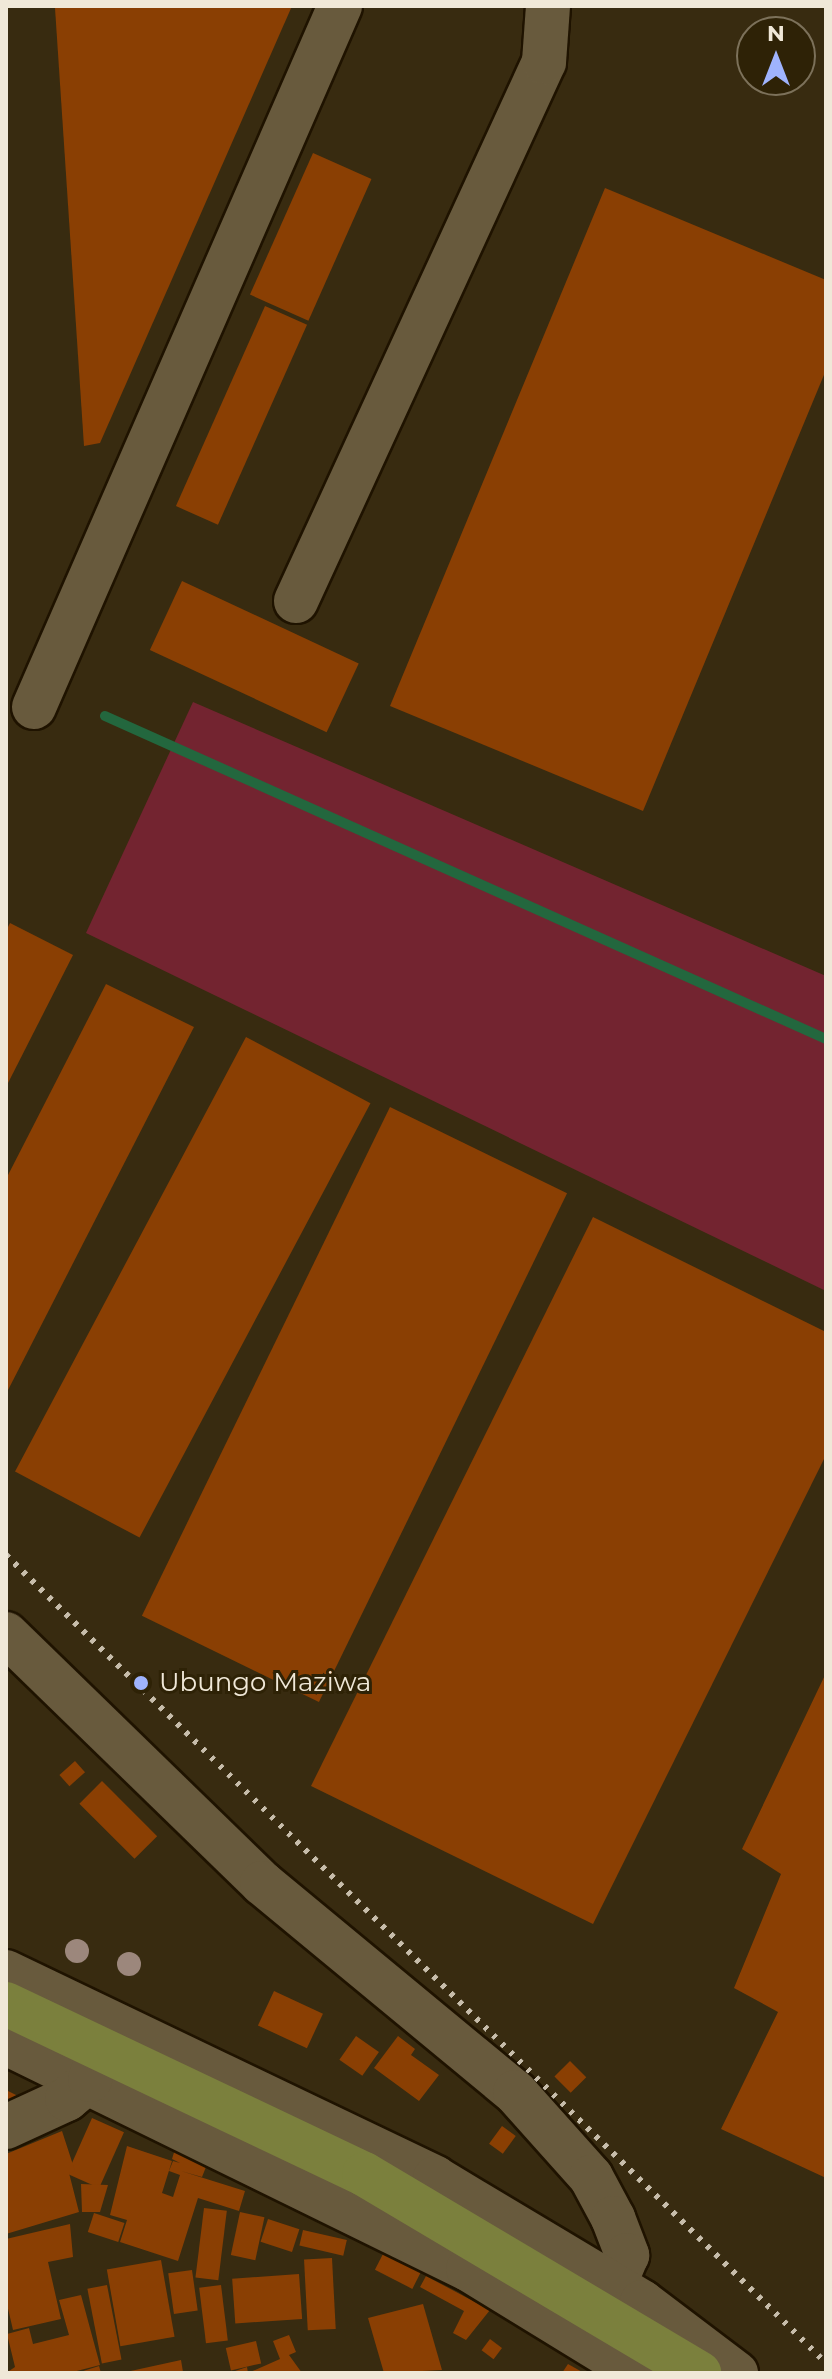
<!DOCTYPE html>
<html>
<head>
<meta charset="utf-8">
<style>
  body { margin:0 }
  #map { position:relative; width:832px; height:2379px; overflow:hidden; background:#382b10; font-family:Montserrat,sans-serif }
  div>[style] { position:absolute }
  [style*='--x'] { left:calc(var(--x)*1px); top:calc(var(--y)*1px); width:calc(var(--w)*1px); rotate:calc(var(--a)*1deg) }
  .green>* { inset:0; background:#732430 }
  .stream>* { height:10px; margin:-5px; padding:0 5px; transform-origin:5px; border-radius:5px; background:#23673e }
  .building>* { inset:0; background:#8a3f03; transform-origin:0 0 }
  .roads { filter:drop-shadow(2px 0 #1f1300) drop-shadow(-2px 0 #1f1300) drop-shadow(0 2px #1f1300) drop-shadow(0 -2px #1f1300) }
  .minor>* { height:44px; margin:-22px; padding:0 22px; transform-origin:22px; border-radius:22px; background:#685a3d }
  .major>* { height:44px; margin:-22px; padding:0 22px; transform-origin:22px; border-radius:22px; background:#7b803d }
  .rail>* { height:6px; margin-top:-3px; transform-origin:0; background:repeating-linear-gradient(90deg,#c7bdab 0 4px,transparent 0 12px) }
  .trees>* { width:24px; height:24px; margin:-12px; border-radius:50%; background:#9c877c }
  .dots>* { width:22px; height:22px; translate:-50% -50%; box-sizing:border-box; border:4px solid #2e2206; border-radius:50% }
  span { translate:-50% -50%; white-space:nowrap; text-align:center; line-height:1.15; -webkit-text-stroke:6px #2e2206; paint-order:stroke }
  .poi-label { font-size:26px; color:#f0e8d8 }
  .left { translate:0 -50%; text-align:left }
  .frame { position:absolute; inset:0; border:8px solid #f0e8d8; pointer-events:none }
  .north { position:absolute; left:736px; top:16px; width:80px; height:80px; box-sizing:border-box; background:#2e2206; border:2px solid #7c715a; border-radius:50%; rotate:0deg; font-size:22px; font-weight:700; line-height:32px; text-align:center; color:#f0e8d8 }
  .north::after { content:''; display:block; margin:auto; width:28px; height:36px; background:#9fb3fd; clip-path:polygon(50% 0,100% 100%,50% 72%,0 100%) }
</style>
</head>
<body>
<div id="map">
  <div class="green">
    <i style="clip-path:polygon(193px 702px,826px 976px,826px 1291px,86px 933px)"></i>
  </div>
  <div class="stream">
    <i style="--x:105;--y:716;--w:790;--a:24.13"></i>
  </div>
  <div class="building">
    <i style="clip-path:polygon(292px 6px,100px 443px,84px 446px,55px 8px)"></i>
    <i style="left:313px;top:153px;width:64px;height:155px;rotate:24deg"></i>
    <i style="clip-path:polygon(605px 188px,826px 280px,826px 370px,643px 811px,390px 706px)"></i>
    <i style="left:265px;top:306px;width:46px;height:219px;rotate:24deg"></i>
    <i style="left:182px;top:581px;width:195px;height:76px;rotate:25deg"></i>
    <i style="clip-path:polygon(10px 923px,73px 955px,6px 1087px,6px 931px)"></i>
    <i style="clip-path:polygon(106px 984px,194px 1027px,6px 1394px,6px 1179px)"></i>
    <i style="left:246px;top:1037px;width:141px;height:492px;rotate:28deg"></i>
    <i style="left:390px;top:1107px;width:197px;height:566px;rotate:26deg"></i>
    <i style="clip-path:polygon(593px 1217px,826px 1332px,826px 1455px,593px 1924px,311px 1786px)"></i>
    <i style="clip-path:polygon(826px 1673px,826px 2178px,721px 2129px,778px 2012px,734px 1988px,781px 1874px,742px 1849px)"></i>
    <i style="left:75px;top:1761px;width:15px;height:21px;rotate:48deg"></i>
    <i style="left:102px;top:1781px;width:78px;height:32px;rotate:45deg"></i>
    <i style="left:274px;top:1991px;width:54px;height:38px;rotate:25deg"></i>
    <i style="left:356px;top:2036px;width:28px;height:29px;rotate:35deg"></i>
    <i style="clip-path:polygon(398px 2036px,415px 2049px,411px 2055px,439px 2075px,419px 2101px,374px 2068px)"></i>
    <i style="left:570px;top:2061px;width:23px;height:22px;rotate:45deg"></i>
    <i style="clip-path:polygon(6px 2090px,28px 2101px,6px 2118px)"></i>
    <i style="left:92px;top:2118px;width:35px;height:61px;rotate:24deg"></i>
    <i style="left:502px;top:2126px;width:17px;height:22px;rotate:36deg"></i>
    <i style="clip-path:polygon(62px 2131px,75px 2171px,69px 2173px,79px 2212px,6px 2234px,6px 2154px)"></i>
    <i style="clip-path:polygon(127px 2146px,172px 2161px,162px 2193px,173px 2197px,180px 2175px,169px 2171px,173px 2161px,180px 2163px,172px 2159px,175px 2149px,208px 2162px,202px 2177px,181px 2171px,245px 2191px,239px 2211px,198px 2198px,178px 2261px,120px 2242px,127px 2220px,110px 2215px)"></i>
    <i style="clip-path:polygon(81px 2184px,108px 2185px,100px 2212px,82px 2212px)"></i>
    <i style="left:204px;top:2208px;width:23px;height:70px;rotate:7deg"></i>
    <i style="left:240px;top:2212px;width:25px;height:44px;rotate:12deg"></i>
    <i style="left:94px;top:2213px;width:32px;height:20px;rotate:18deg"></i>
    <i style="left:268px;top:2219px;width:33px;height:24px;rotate:18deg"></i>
    <i style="clip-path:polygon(70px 2224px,73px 2257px,48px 2262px,61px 2319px,13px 2330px,6px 2300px,6px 2239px)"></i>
    <i style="left:303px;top:2230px;width:45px;height:16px;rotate:13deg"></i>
    <i style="left:384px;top:2252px;width:42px;height:20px;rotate:27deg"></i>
    <i style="left:332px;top:2258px;width:71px;height:28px;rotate:87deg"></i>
    <i style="left:161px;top:2260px;width:78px;height:55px;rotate:80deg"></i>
    <i style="left:192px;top:2270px;width:41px;height:24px;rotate:82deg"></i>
    <i style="left:299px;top:2274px;width:45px;height:67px;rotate:86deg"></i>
    <i style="clip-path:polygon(426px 2276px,490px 2310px,466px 2340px,453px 2333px,464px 2311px,420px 2287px)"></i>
    <i style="left:107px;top:2285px;width:76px;height:20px;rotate:79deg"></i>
    <i style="left:221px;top:2285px;width:56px;height:22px;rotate:83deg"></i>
    <i style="clip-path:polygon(81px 2295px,100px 2365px,69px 2373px,6px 2373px,15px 2367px,7px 2334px,29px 2328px,33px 2344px,69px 2335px,59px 2300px)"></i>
    <i style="clip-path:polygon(423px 2304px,442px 2370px,384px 2373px,368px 2318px)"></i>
    <i style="clip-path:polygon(289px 2335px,296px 2352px,289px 2355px,302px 2373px,229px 2373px,247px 2367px,248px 2373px,280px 2359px,273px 2341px)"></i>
    <i style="left:490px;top:2339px;width:15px;height:14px;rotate:37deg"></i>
    <i style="left:256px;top:2341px;width:23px;height:31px;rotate:77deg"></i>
    <i style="clip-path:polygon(181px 2360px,183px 2372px,126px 2373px,126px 2372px)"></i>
    <i style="clip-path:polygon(568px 2364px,584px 2373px,562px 2373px)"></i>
    <i style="clip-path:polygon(99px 2366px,101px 2373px,80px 2373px,80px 2372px)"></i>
  </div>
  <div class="roads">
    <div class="minor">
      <i style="--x:296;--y:601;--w:593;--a:-65.29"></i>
      <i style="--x:544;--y:62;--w:56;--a:-85.9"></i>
      <i style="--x:34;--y:707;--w:765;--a:-66.42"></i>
      <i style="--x:6;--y:1634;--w:357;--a:44.2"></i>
      <i style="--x:262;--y:1883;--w:328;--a:39.6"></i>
      <i style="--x:515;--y:2092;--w:114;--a:48.2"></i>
      <i style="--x:591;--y:2177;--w:47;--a:61.8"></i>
      <i style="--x:613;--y:2218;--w:40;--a:69"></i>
      <i style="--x:627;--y:2255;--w:34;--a:113"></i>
      <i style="--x:6;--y:1972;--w:476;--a:25.6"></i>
      <i style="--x:435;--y:2178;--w:241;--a:30.9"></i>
      <i style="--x:642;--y:2302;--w:118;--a:37.1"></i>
      <i style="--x:6;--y:2043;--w:514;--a:26.07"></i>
      <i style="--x:468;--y:2269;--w:199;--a:31.5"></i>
      <i style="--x:6;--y:2127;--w:67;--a:-24.7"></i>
      <i style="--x:67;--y:2099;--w:30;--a:-40"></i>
      <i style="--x:90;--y:2080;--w:24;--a:-73"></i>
    </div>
    <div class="major">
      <i style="--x:6;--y:2004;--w:396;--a:25.4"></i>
      <i style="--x:364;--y:2174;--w:390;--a:30.7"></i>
    </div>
  </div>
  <div class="rail">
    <i style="--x:6;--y:1555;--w:1151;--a:44.58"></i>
  </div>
  <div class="trees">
    <i style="left:77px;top:1951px"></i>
    <i style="left:129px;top:1964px"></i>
  </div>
  <div class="dots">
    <i style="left:141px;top:1683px;background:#9fb3fd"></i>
  </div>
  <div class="poi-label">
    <span class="left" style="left:159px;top:1683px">Ubungo Maziwa</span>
  </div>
  <div class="frame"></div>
  <div class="north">N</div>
</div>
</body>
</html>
